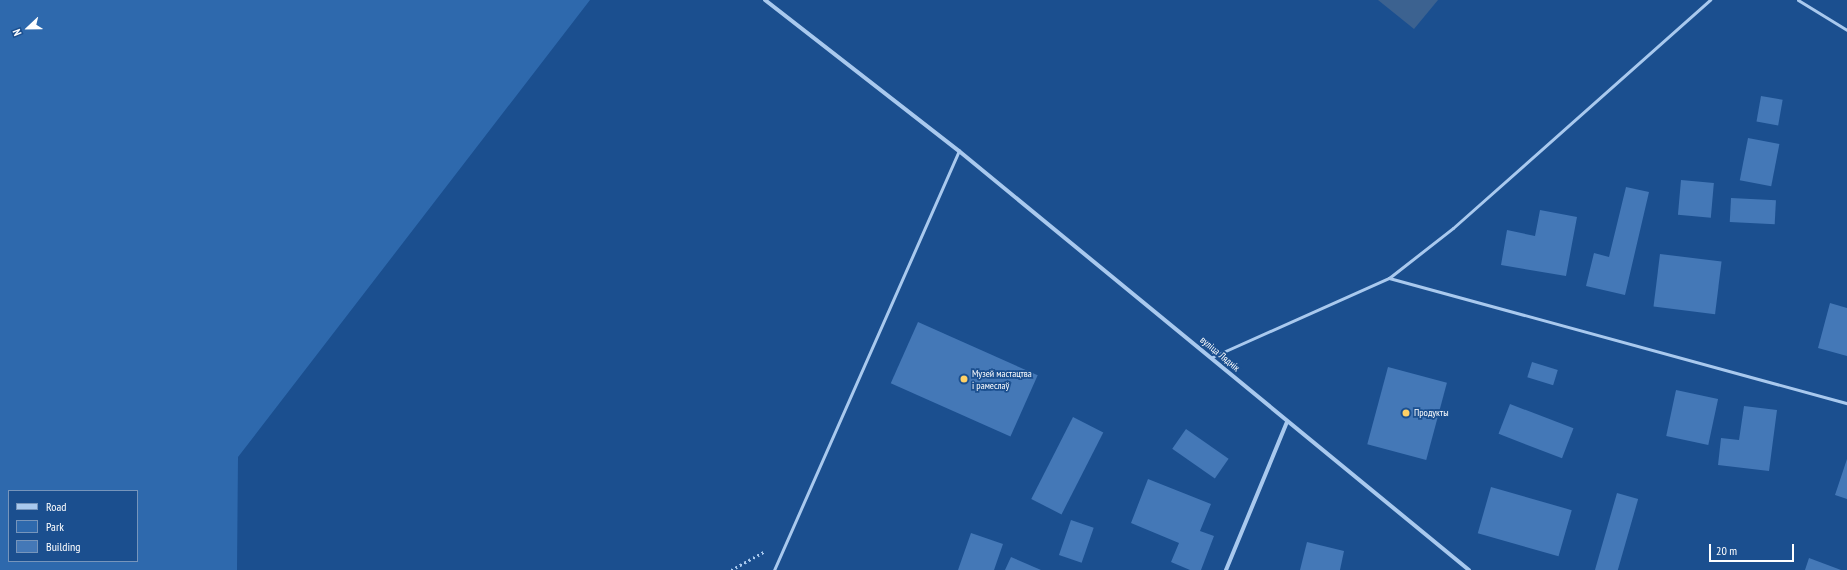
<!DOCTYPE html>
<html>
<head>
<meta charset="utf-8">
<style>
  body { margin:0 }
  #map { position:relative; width:1847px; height:570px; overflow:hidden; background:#1b4f8f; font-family:"PT Sans Narrow",sans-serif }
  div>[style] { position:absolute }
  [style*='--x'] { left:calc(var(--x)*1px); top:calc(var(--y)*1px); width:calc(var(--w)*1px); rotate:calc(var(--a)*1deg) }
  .green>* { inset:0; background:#2e69ad }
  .water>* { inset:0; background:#3c6290 }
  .building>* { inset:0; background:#4478b7; transform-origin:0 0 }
  .path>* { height:2.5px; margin-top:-1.25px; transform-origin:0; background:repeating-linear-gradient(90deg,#a9c9ee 0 2px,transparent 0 5px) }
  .lane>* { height:3px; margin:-1.5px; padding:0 1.5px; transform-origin:1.5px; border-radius:1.5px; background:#a9c9ee }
  .street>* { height:4px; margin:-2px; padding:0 2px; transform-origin:2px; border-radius:2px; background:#a9c9ee }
  .dots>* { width:11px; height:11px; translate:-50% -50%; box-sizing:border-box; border:2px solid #1b4f8f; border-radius:50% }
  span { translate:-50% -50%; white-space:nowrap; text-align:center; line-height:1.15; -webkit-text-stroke:3.5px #1b4f8f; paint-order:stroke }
  .street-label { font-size:10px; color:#fff }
  .poi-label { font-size:10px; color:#fff }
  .left { translate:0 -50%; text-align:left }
  .legend { position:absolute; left:8px; top:490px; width:130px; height:72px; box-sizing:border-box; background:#1b4f8f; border:1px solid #7695bc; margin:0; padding:5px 7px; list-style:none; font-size:12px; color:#fff }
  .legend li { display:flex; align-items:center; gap:8px; height:20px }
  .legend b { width:20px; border:1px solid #7695bc }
  .north { position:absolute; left:8px; top:8px; width:40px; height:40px; -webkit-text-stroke:3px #1b4f8f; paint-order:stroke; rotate:248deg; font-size:11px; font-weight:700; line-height:16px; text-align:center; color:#fff }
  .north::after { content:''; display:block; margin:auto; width:14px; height:18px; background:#fff; clip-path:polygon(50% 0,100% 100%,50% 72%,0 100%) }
  .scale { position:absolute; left:1709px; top:544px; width:85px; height:18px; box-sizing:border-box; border:2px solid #fff; border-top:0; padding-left:5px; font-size:12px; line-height:14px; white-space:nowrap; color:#fff; -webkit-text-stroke:3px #1b4f8f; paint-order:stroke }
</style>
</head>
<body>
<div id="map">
  <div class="green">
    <i style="clip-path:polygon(evenodd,0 0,590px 0,238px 457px,237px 570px,0 570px,0 0,9px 491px,137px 491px,137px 561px,9px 561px,9px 491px)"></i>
  </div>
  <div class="water">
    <i style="clip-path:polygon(1378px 0,1438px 0,1414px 29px)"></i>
  </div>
  <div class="building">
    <i style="left:1761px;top:96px;width:22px;height:26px;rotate:10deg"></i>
    <i style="left:1748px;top:138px;width:32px;height:43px;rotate:11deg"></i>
    <i style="left:1681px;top:180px;width:33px;height:35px;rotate:5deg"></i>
    <i style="clip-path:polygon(1626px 187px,1649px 192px,1625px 295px,1586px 286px,1594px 253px,1609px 257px)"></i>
    <i style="left:1731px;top:198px;width:45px;height:24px;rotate:3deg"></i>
    <i style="clip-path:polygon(1540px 210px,1577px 217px,1566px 276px,1501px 265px,1507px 230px,1535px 236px)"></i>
    <i style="left:1660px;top:254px;width:62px;height:53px;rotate:7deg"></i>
    <i style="clip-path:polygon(1830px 303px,1847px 308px,1847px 356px,1818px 348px)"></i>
    <i style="left:918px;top:322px;width:131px;height:67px;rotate:24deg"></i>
    <i style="left:1532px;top:362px;width:27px;height:16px;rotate:17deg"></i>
    <i style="left:1388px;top:367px;width:61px;height:80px;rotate:15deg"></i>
    <i style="left:1676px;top:390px;width:43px;height:47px;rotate:12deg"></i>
    <i style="left:1510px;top:404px;width:68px;height:32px;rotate:21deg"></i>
    <i style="clip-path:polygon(1744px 406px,1777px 410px,1769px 471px,1718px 465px,1721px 438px,1739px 440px)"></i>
    <i style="left:1073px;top:417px;width:34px;height:92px;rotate:27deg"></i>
    <i style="left:1186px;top:429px;width:52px;height:24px;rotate:35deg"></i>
    <i style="clip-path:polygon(1847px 459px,1847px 499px,1835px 495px)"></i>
    <i style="clip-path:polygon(1148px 479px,1211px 504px,1200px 531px,1214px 536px,1201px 570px,1190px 570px,1171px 562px,1179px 543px,1131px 523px)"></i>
    <i style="left:1491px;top:487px;width:84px;height:48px;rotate:16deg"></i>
    <i style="left:1617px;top:493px;width:22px;height:80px;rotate:16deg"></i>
    <i style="left:1071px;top:520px;width:24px;height:37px;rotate:19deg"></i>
    <i style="clip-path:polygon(971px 533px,1003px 544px,994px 570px,958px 570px)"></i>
    <i style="clip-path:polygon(1307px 542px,1344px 551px,1340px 570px,1300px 570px)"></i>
    <i style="clip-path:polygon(1011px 557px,1041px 570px,1005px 570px)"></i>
    <i style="clip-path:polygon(1809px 558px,1841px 570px,1805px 570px)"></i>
  </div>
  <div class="path">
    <i style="--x:731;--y:570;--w:38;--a:-29"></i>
  </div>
  <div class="lane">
    <i style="--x:1798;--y:0;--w:57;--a:31.5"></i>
    <i style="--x:1389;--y:278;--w:475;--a:15.3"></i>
    <i style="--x:1212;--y:357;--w:194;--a:-24.1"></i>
    <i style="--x:1389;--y:278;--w:81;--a:-38"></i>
    <i style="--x:1453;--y:228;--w:344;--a:-41.6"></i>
    <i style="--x:774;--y:570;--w:458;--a:-66.2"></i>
  </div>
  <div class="street">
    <i style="--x:765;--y:0;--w:246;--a:37.9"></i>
    <i style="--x:959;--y:151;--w:660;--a:39.41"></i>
    <i style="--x:1226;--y:570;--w:160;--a:-67.6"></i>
  </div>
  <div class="dots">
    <i style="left:964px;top:379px;background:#ffd166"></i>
    <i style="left:1406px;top:413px;background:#ffd166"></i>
  </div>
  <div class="street-label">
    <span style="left:1220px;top:354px;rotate:40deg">вуліца Ляднік</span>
  </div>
  <div class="poi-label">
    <span class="left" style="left:972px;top:379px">Музей мастацтва<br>і рамеслаў</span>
    <span class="left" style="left:1414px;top:413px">Продукты</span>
  </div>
  <ul class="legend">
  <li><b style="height:5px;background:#a9c9ee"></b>Road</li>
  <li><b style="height:11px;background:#2e69ad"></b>Park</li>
  <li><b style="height:11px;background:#4478b7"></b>Building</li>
  </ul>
  <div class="north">N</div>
  <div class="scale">20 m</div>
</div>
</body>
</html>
